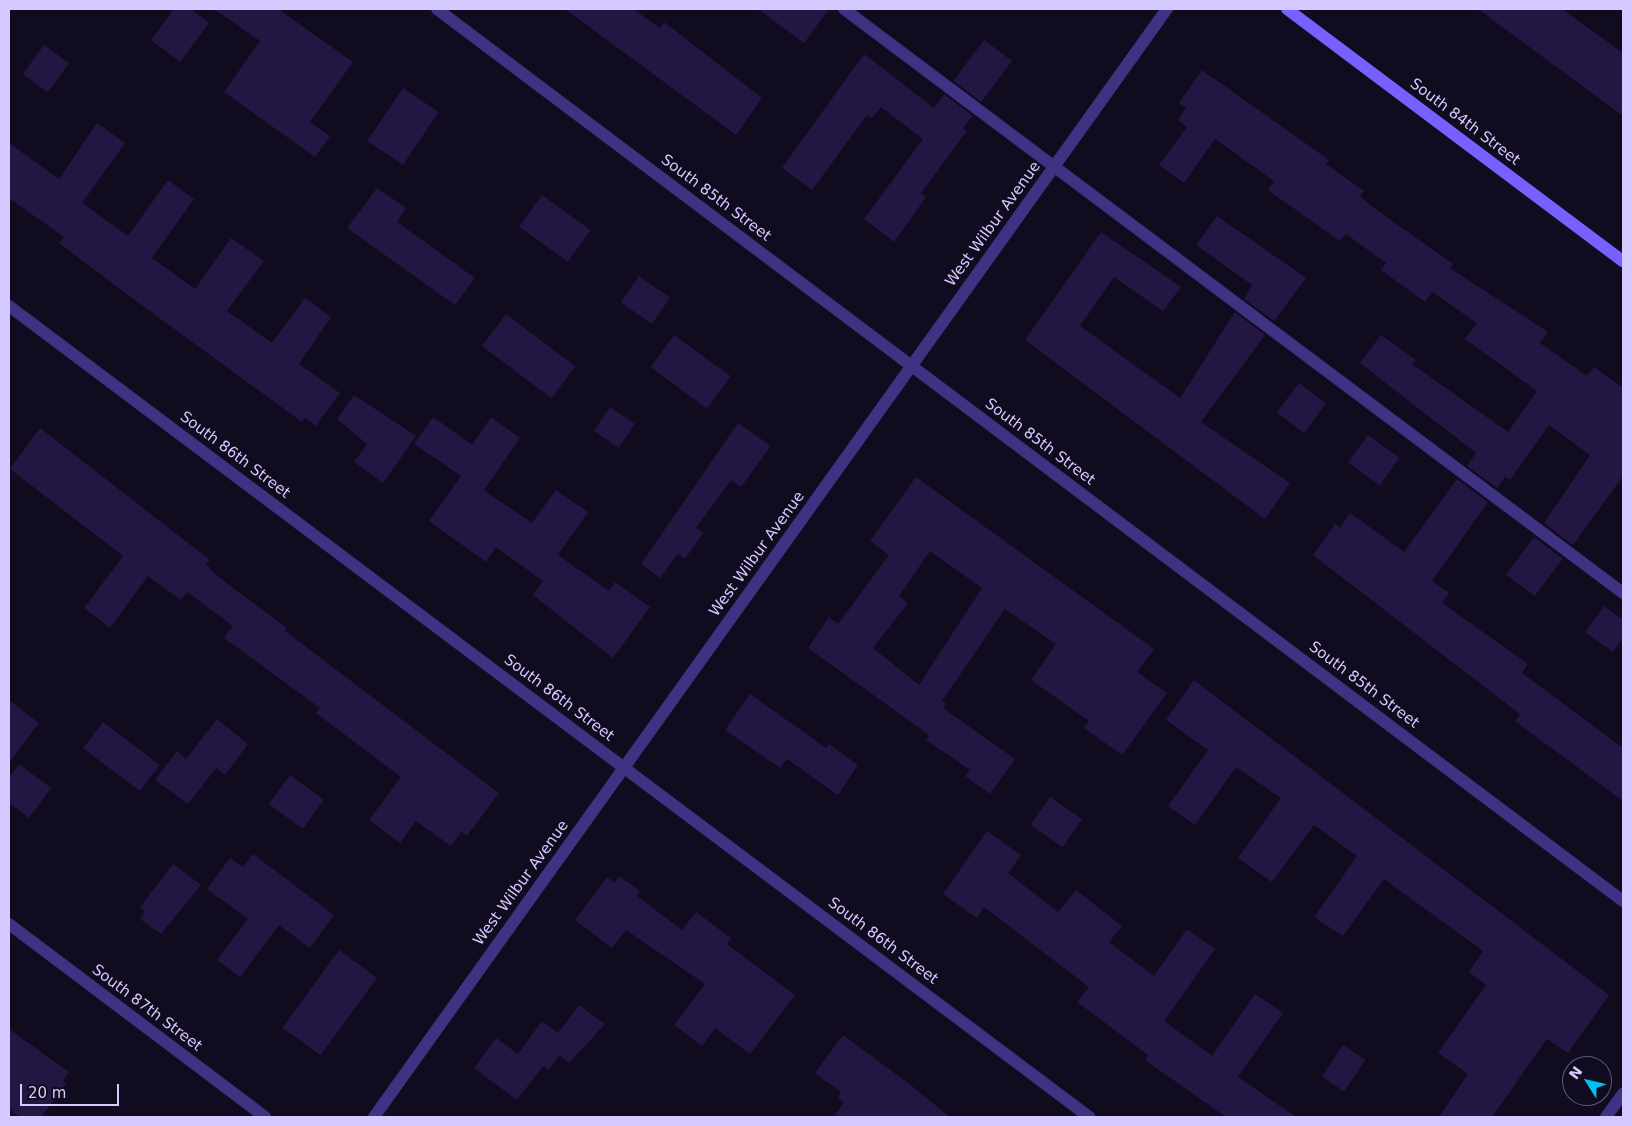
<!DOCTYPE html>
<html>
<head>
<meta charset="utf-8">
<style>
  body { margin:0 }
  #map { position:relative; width:1632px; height:1126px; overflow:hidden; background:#110b1f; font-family:"DejaVu Sans",sans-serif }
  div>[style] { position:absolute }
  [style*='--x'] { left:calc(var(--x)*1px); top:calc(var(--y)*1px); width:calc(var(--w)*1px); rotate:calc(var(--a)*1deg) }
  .building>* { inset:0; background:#231642; transform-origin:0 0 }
  .lane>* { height:12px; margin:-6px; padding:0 6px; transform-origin:6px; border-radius:6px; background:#3e3282 }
  .street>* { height:12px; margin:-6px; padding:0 6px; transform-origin:6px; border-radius:6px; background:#3e3282 }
  .secondary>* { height:12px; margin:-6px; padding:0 6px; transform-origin:6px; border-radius:6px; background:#7660ff }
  span { translate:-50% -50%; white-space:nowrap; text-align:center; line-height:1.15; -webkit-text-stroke:4px #110b1f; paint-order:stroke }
  .street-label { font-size:15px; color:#d5c9ff }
  .frame { position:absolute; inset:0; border:10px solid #d5c9ff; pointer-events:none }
  .north { position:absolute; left:1562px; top:1056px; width:50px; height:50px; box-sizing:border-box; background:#110b1f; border:1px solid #5f5779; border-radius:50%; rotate:306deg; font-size:14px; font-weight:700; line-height:20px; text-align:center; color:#d5c9ff }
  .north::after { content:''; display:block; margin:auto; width:18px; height:22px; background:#00c1f4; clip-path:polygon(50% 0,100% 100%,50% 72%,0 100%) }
  .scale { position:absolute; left:20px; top:1084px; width:99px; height:22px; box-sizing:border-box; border:2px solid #d5c9ff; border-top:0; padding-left:6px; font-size:15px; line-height:18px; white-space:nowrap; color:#d5c9ff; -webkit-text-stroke:4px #110b1f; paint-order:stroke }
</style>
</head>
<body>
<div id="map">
  <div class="building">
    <i style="clip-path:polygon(174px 9px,191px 9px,209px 23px,180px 62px,151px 40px)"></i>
    <i style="clip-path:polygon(214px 9px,278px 9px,353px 62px,310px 122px,330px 136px,315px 157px,224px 92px,260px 41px)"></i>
    <i style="clip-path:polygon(565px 9px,633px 9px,660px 28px,664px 22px,762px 98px,736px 135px)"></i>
    <i style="clip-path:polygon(758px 9px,829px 9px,804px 43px)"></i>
    <i style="clip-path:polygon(1478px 9px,1562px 9px,1623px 53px,1623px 116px)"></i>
    <i style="left:984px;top:40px;width:35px;height:51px;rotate:37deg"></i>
    <i style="left:44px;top:45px;width:31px;height:36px;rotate:36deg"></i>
    <i style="clip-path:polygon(864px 54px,934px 108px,944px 94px,973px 116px,963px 128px,967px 131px,921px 193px,926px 197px,894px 242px,864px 219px,923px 139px,881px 107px,872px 118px,867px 115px,812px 190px,782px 168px)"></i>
    <i style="clip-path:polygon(1202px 70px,1329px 160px,1326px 164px,1364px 191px,1360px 196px,1374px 208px,1453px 264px,1450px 268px,1548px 332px,1540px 343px,1587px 376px,1594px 367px,1623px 388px,1623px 476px,1573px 545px,1544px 523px,1590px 455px,1549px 425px,1510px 480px,1505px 477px,1497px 488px,1467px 466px,1476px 453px,1360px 363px,1381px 335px,1416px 360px,1412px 364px,1508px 432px,1537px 391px,1465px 339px,1477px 323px,1432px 292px,1425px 302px,1381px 270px,1386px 263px,1346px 234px,1340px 241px,1268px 190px,1274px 181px,1215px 139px,1184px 183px,1159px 165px,1187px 127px,1178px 120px,1186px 108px,1179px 103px)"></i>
    <i style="left:403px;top:88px;width:43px;height:64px;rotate:34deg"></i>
    <i style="clip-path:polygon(97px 123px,125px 143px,82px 203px,128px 236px,168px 180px,194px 199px,152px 258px,195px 289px,231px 238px,264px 261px,227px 311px,272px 343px,305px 298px,331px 317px,299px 364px,340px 393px,316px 426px,305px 418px,302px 422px,132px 298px,59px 243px,64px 237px,9px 198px,9px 143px,59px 179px)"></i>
    <i style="clip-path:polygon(377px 188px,406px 208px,397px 222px,475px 278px,455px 305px,347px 228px)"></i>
    <i style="left:542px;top:195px;width:60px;height:39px;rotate:36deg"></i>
    <i style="clip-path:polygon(1217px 216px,1306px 278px,1274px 321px,1244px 299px,1252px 285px,1196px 245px)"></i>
    <i style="clip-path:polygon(1101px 232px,1181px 287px,1163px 311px,1114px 277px,1080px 326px,1180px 398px,1235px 312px,1265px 335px,1201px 422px,1290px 483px,1265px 519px,1025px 340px)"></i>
    <i style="left:639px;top:276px;width:38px;height:32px;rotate:35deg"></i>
    <i style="left:506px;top:314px;width:87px;height:40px;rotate:37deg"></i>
    <i style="left:674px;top:335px;width:70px;height:40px;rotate:36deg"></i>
    <i style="left:1299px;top:383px;width:34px;height:37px;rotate:37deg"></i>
    <i style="clip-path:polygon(354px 395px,416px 436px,383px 483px,354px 462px,367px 444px,337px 419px)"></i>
    <i style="left:610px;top:407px;width:30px;height:29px;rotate:34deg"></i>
    <i style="clip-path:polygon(433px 417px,472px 445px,491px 417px,520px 438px,484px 490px,532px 523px,556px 490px,588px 512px,558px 555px,609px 591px,615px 582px,650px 607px,613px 658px,533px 595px,543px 581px,496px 547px,486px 562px,429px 521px,461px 476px,414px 444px)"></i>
    <i style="clip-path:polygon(738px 423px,771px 446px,741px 487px,731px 480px,696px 528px,703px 533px,685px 559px,678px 554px,660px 578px,641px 564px)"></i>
    <i style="clip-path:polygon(40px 428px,210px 560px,206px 564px,217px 576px,287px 628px,285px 631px,499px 793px,467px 836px,461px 832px,451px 846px,416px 821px,400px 843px,369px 820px,401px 777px,316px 713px,320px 708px,224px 638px,233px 626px,187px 592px,181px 600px,148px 576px,110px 628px,84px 608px,123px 556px,10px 469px)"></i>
    <i style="left:1368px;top:435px;width:39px;height:34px;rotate:36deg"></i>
    <i style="clip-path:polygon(evenodd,916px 477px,1154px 649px,1137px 672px,1167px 693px,1122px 755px,1084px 728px,1089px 721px,1031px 680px,1056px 644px,1005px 609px,942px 701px,946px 704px,943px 708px,1015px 759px,990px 794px,965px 776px,970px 770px,926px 740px,929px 735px,808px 648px,829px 617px,838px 624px,889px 555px,870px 541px,916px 477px,930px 551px,982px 588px,919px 685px,873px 648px,908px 603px,899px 596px,930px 551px)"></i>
    <i style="clip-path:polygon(1457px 479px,1488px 502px,1432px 581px,1449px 593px,1442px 603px,1528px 664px,1522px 673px,1623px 748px,1623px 801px,1515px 721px,1520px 714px,1313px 555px,1335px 524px,1340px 528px,1350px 513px,1404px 552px)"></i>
    <i style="left:1534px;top:537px;width:36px;height:47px;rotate:37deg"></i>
    <i style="clip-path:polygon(1604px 606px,1623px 620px,1623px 637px,1613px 652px,1585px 632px)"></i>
    <i style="clip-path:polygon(1194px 680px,1609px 995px,1568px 1053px,1547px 1039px,1492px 1117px,1439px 1117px,1468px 1074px,1438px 1053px,1486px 985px,1469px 972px,1483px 951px,1384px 879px,1343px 936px,1318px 920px,1315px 916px,1357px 856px,1314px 825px,1272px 882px,1238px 858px,1281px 798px,1236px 767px,1195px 825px,1168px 806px,1208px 750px,1166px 720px)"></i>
    <i style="clip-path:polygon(750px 694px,826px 748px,829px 744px,858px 765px,838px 795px,787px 759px,780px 768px,725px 730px)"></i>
    <i style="clip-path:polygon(9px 700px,39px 723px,9px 763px)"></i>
    <i style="clip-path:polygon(217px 719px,248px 744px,225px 775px,216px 768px,188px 804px,155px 780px,177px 751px,186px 759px)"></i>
    <i style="left:103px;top:722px;width:71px;height:33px;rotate:37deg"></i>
    <i style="clip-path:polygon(19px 764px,51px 788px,29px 818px,9px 803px,9px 778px)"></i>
    <i style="left:290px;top:775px;width:42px;height:36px;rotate:36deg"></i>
    <i style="left:1050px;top:797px;width:39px;height:34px;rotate:35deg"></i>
    <i style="clip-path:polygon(987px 831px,1021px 855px,1008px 873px,1058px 912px,1076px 890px,1122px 926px,1109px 942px,1154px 976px,1187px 929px,1215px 949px,1164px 1021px,1212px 1056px,1255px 994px,1283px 1013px,1238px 1077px,1296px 1117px,1226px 1117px,1145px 1060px,1148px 1055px,1077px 1002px,1089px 987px,984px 907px,977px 918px,943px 894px)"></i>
    <i style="clip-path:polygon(253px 854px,334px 915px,310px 948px,279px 925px,240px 977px,217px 960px,248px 919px,207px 889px,230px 858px,243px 867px)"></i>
    <i style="clip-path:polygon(173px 864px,201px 885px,161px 934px,140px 919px,145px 911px,140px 907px)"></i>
    <i style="clip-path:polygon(619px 876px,640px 891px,637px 896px,682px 930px,696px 912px,731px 938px,727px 944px,795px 995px,750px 1054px,715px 1028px,702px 1046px,674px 1025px,705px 984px,626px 930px,612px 948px,575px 920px,607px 877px,614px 883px)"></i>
    <i style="left:339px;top:950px;width:47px;height:96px;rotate:36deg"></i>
    <i style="clip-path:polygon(579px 1005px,605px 1024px,569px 1063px,559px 1055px,549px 1070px,543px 1066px,517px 1100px,474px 1068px,496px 1038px,518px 1054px,542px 1021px,558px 1033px)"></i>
    <i style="clip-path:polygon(9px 1029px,69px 1072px,63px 1081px,66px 1084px,41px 1117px,20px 1117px,9px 1109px)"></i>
    <i style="clip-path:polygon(843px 1035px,908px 1083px,950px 1117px,833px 1117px,844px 1103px,838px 1098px,841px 1092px,815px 1073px)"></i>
    <i style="left:1343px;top:1045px;width:27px;height:38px;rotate:34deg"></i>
  </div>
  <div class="lane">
    <i style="--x:844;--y:9;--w:974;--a:36.86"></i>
  </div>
  <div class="street">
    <i style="--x:437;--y:9;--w:1484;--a:36.95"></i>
    <i style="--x:9;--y:306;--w:1351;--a:36.9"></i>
    <i style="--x:9;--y:924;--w:321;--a:37"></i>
    <i style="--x:374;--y:1117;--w:1363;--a:-54.41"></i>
    <i style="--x:1606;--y:1117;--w:29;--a:-54"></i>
  </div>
  <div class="secondary">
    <i style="--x:1287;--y:9;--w:420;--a:36.9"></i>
  </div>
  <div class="street-label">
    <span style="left:1465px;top:122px;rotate:37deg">South 84th Street</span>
    <span style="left:716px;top:198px;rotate:37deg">South 85th Street</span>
    <span style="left:993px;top:224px;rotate:-54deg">West Wilbur Avenue</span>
    <span style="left:1040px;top:442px;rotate:37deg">South 85th Street</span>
    <span style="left:235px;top:455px;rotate:37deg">South 86th Street</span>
    <span style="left:757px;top:554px;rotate:-54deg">West Wilbur Avenue</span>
    <span style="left:1364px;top:685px;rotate:37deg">South 85th Street</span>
    <span style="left:559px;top:698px;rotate:37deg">South 86th Street</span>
    <span style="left:521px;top:883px;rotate:-54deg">West Wilbur Avenue</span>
    <span style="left:883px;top:941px;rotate:37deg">South 86th Street</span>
    <span style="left:147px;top:1008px;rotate:37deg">South 87th Street</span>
  </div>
  <div class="frame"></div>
  <div class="north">N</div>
  <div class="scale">20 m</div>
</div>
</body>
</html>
